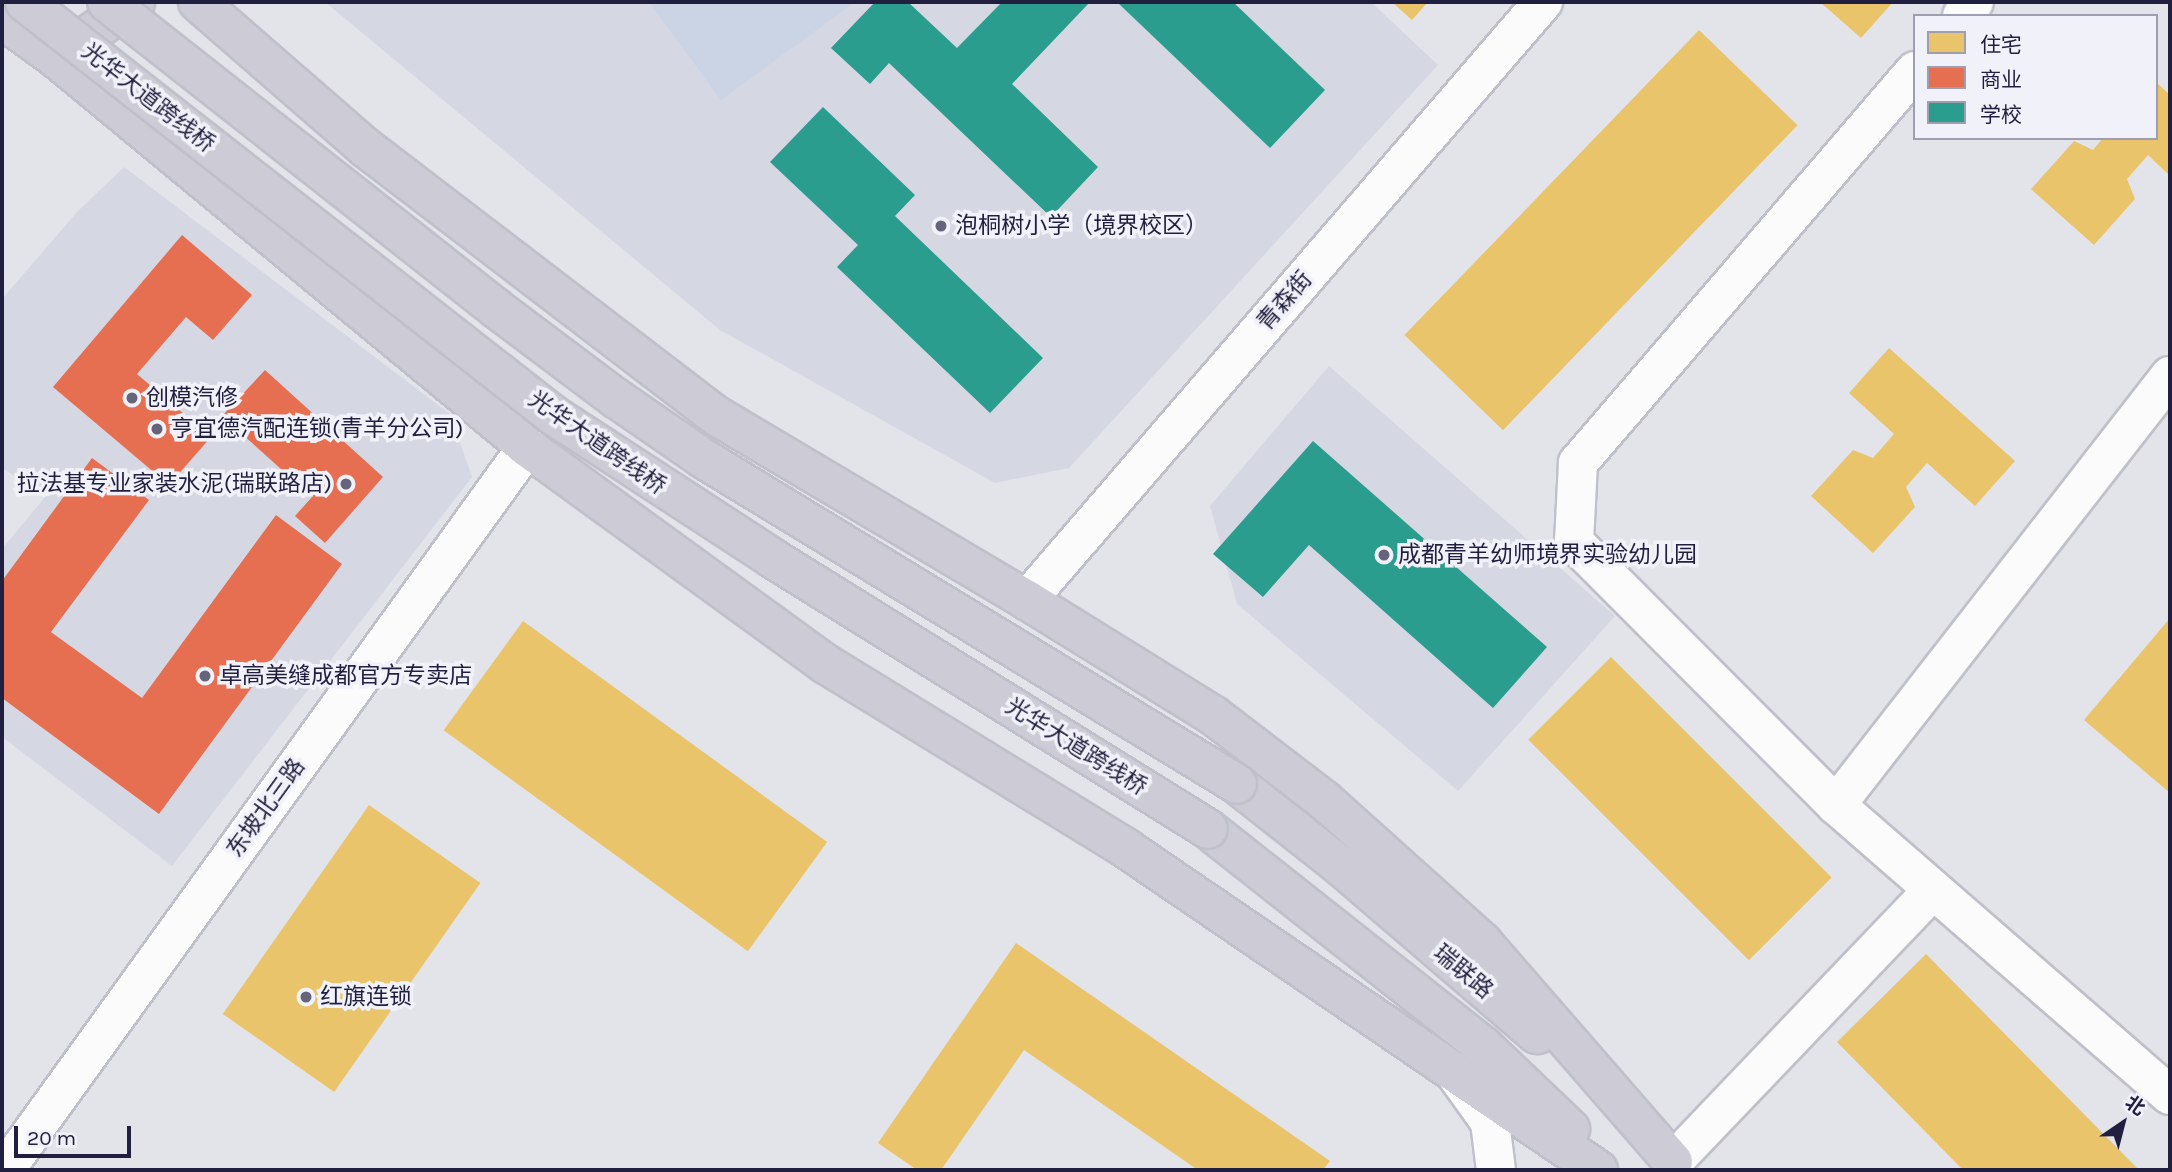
<!DOCTYPE html>
<html>
<head>
<meta charset="utf-8">
<style>
  body { margin:0 }
  #map { position:relative; width:2172px; height:1172px; overflow:hidden; background:#e3e4ea; font-family:Karla,"Noto Sans SC",sans-serif }
  div>[style] { position:absolute }
  [style*='--x'] { left:calc(var(--x)*1px); top:calc(var(--y)*1px); width:calc(var(--w)*1px); rotate:calc(var(--a)*1deg) }
  .built>* { inset:0; background:#d5d7e2 }
  .green>* { inset:0; background:#cbd4e4 }
  .homes>* { inset:0; background:#e9c46a; transform-origin:0 0 }
  .shops>* { inset:0; background:#e76f51 }
  .schools>* { inset:0; background:#2a9d8f }
  .roads { filter:drop-shadow(2px 0 #c0c0ca) drop-shadow(-2px 0 #c0c0ca) drop-shadow(0 2px #c0c0ca) drop-shadow(0 -2px #c0c0ca) }
  .minor>* { height:38px; margin:-19px; padding:0 19px; transform-origin:19px; border-radius:19px; background:#fbfbfc }
  .major>* { height:38px; margin:-19px; padding:0 19px; transform-origin:19px; border-radius:19px; background:#cdccd6 }
  .bridges { filter:drop-shadow(2px 0 #c0c0ca) drop-shadow(-2px 0 #c0c0ca) drop-shadow(0 2px #c0c0ca) drop-shadow(0 -2px #c0c0ca) }
  .major-bridge>* { height:38px; margin:-19px; padding:0 19px; transform-origin:19px; border-radius:19px; background:#cdccd6 }
  .dots>* { width:19px; height:19px; translate:-50% -50%; box-sizing:border-box; border:4px solid #f1f2f9; border-radius:50% }
  span { translate:-50% -50%; white-space:nowrap; text-align:center; line-height:1.15; -webkit-text-stroke:7px #f1f2f9; paint-order:stroke }
  .street-label { font-size:23px; color:#211f3f }
  .poi-label { font-size:23px; color:#211f3f }
  .left { translate:0 -50%; text-align:left }
  .right { translate:-100% -50%; text-align:right }
  .frame { position:absolute; inset:0; border:4px solid #211f3f; pointer-events:none }
  .legend { position:absolute; left:1913px; top:14px; width:245px; height:126px; box-sizing:border-box; background:#f1f2f9; border:2px solid #9e9eaf; margin:0; padding:9px 12px; list-style:none; font-size:21px; color:#211f3f }
  .legend li { display:flex; align-items:center; gap:14px; height:35px }
  .legend b { width:35px; border:2px solid #9e9eaf }
  .north { position:absolute; left:2088px; top:1088px; width:70px; height:70px; -webkit-text-stroke:5px #f1f2f9; paint-order:stroke; rotate:35deg; font-size:19px; font-weight:700; line-height:28px; text-align:center; color:#211f3f }
  .north::after { content:''; display:block; margin:auto; width:24px; height:32px; background:#211f3f; clip-path:polygon(50% 0,100% 100%,50% 72%,0 100%) }
  .scale { position:absolute; left:14px; top:1126px; width:117px; height:32px; box-sizing:border-box; border:4px solid #211f3f; border-top:0; padding-left:9px; font-size:21px; line-height:24px; white-space:nowrap; color:#211f3f; -webkit-text-stroke:5px #f1f2f9; paint-order:stroke }
</style>
</head>
<body>
<div id="map">
  <div class="built">
    <i style="clip-path:polygon(325px 2px,1371px 2px,1438px 65px,1069px 468px,995px 483px,720px 330px)"></i>
    <i style="clip-path:polygon(124px 167px,450px 414px,472px 477px,172px 866px,2px 737px,2px 549px,46px 496px,2px 468px,2px 299px,77px 212px)"></i>
    <i style="clip-path:polygon(1329px 366px,1615px 616px,1458px 791px,1237px 604px,1210px 506px)"></i>
  </div>
  <div class="green">
    <i style="clip-path:polygon(649px 2px,855px 2px,721px 100px)"></i>
  </div>
  <div class="homes">
    <i style="clip-path:polygon(1392px 2px,1428px 2px,1412px 20px)"></i>
    <i style="clip-path:polygon(1820px 2px,1893px 2px,1861px 38px)"></i>
    <i style="left:1699px;top:30px;width:137px;height:424px;rotate:44deg"></i>
    <i style="clip-path:polygon(2156px 82px,2170px 95px,2170px 176px,2148px 155px,2127px 179px,2135px 199px,2094px 245px,2031px 189px,2074px 141px,2093px 150px,2103px 138px,2156px 138px)"></i>
    <i style="clip-path:polygon(1889px 348px,2015px 461px,1975px 506px,1927px 463px,1906px 487px,1915px 507px,1873px 553px,1811px 496px,1853px 450px,1873px 458px,1894px 434px,1849px 393px)"></i>
    <i style="clip-path:polygon(2170px 618px,2170px 793px,2084px 720px)"></i>
    <i style="left:523px;top:621px;width:376px;height:135px;rotate:36deg"></i>
    <i style="left:1611px;top:657px;width:312px;height:117px;rotate:45deg"></i>
    <i style="left:369px;top:805px;width:136px;height:255px;rotate:35deg"></i>
    <i style="clip-path:polygon(1016px 943px,1330px 1161px,1323px 1170px,1198px 1170px,1024px 1050px,941px 1170px,917px 1170px,878px 1143px)"></i>
    <i style="clip-path:polygon(1926px 954px,2139px 1170px,1963px 1170px,1837px 1042px)"></i>
  </div>
  <div class="shops">
    <i style="clip-path:polygon(182px 235px,252px 295px,213px 340px,186px 317px,137px 374px,211px 437px,169px 485px,53px 387px)"></i>
    <i style="clip-path:polygon(265px 370px,383px 477px,325px 543px,295px 516px,312px 497px,222px 416px)"></i>
    <i style="clip-path:polygon(92px 458px,149px 500px,51px 632px,142px 698px,276px 515px,342px 564px,159px 814px,2px 698px,2px 581px)"></i>
  </div>
  <div class="schools">
    <i style="clip-path:polygon(875px 2px,908px 2px,957px 48px,1002px 2px,1090px 2px,1012px 84px,1098px 167px,1051px 217px,889px 63px,870px 84px,831px 48px)"></i>
    <i style="clip-path:polygon(1117px 2px,1233px 2px,1325px 90px,1270px 148px)"></i>
    <i style="clip-path:polygon(823px 107px,915px 195px,895px 216px,1043px 358px,990px 413px,837px 267px,858px 245px,770px 162px)"></i>
    <i style="clip-path:polygon(1313px 441px,1547px 647px,1493px 708px,1309px 545px,1263px 597px,1213px 554px)"></i>
  </div>
  <div class="roads">
    <div class="minor">
      <i style="--x:1962;--y:16;--w:18;--a:-49"></i>
      <i style="--x:1915;--y:71;--w:517;--a:130.69"></i>
      <i style="--x:1578;--y:463;--w:79;--a:92.9"></i>
      <i style="--x:1574;--y:542;--w:371;--a:45.1"></i>
      <i style="--x:1836;--y:805;--w:442;--a:41"></i>
      <i style="--x:1027;--y:600;--w:790;--a:-49.21"></i>
      <i style="--x:1836;--y:805;--w:544;--a:-52.1"></i>
      <i style="--x:1457;--y:1076;--w:57;--a:54.3"></i>
      <i style="--x:1490;--y:1122;--w:48;--a:82.9"></i>
      <i style="--x:1673;--y:1162;--w:375;--a:-46.3"></i>
      <i style="--x:5;--y:1170;--w:892;--a:-54.17"></i>
    </div>
    <div class="major">
      <i style="--x:198;--y:2;--w:223;--a:41"></i>
      <i style="--x:366;--y:148;--w:442;--a:37.4"></i>
      <i style="--x:717;--y:416;--w:360;--a:30.7"></i>
      <i style="--x:1027;--y:600;--w:220;--a:31.8"></i>
      <i style="--x:1214;--y:716;--w:138;--a:37.4"></i>
      <i style="--x:1324;--y:800;--w:212;--a:41.9"></i>
      <i style="--x:1482;--y:942;--w:291;--a:49"></i>
      <i style="--x:2;--y:19;--w:67;--a:35.8"></i>
      <i style="--x:56;--y:58;--w:611;--a:39.55"></i>
      <i style="--x:527;--y:447;--w:367;--a:36"></i>
      <i style="--x:824;--y:663;--w:356;--a:31.5"></i>
      <i style="--x:1127;--y:849;--w:570;--a:34.28"></i>
      <i style="--x:56;--y:58;--w:97;--a:-35.3"></i>
      <i style="--x:1237;--y:784;--w:134;--a:38.3"></i>
      <i style="--x:1342;--y:867;--w:257;--a:40.6"></i>
      <i style="--x:1208;--y:829;--w:352;--a:38.3"></i>
      <i style="--x:1484;--y:1047;--w:119;--a:43.6"></i>
    </div>
  </div>
  <div class="bridges">
    <div class="major-bridge">
      <i style="--x:25;--y:2;--w:670;--a:38.03"></i>
      <i style="--x:553;--y:415;--w:262;--a:33.1"></i>
      <i style="--x:772;--y:558;--w:513;--a:31.86"></i>
      <i style="--x:107;--y:2;--w:496;--a:38.2"></i>
      <i style="--x:497;--y:309;--w:150;--a:36.9"></i>
      <i style="--x:617;--y:399;--w:106;--a:34.6"></i>
      <i style="--x:704;--y:459;--w:624;--a:31.37"></i>
    </div>
  </div>
  <div class="dots">
    <i style="left:941px;top:226px;background:#65647b"></i>
    <i style="left:132px;top:398px;background:#65647b"></i>
    <i style="left:157px;top:429px;background:#65647b"></i>
    <i style="left:346px;top:484px;background:#65647b"></i>
    <i style="left:1384px;top:555px;background:#65647b"></i>
    <i style="left:205px;top:676px;background:#65647b"></i>
    <i style="left:306px;top:997px;background:#65647b"></i>
  </div>
  <div class="street-label">
    <span style="left:148px;top:98px;rotate:38deg">光华大道跨线桥</span>
    <span style="left:1285px;top:301px;rotate:-49deg">青森街</span>
    <span style="left:597px;top:443px;rotate:35deg">光华大道跨线桥</span>
    <span style="left:1076px;top:747px;rotate:32deg">光华大道跨线桥</span>
    <span style="left:266px;top:808px;rotate:-54deg">东坡北三路</span>
    <span style="left:1463px;top:972px;rotate:40deg">瑞联路</span>
  </div>
  <div class="poi-label">
    <span class="left" style="left:955px;top:226px">泡桐树小学（境界校区）</span>
    <span class="left" style="left:146px;top:398px">创模汽修</span>
    <span class="left" style="left:171px;top:429px">亨宜德汽配连锁(青羊分公司)</span>
    <span class="right" style="left:332px;top:484px">拉法基专业家装水泥(瑞联路店)</span>
    <span class="left" style="left:1398px;top:555px">成都青羊幼师境界实验幼儿园</span>
    <span class="left" style="left:219px;top:676px">卓高美缝成都官方专卖店</span>
    <span class="left" style="left:320px;top:997px">红旗连锁</span>
  </div>
  <div class="frame"></div>
  <ul class="legend">
  <li><b style="height:19px;background:#e9c46a"></b>住宅</li>
  <li><b style="height:19px;background:#e76f51"></b>商业</li>
  <li><b style="height:19px;background:#2a9d8f"></b>学校</li>
  </ul>
  <div class="north">北</div>
  <div class="scale">20 m</div>
</div>
</body>
</html>
